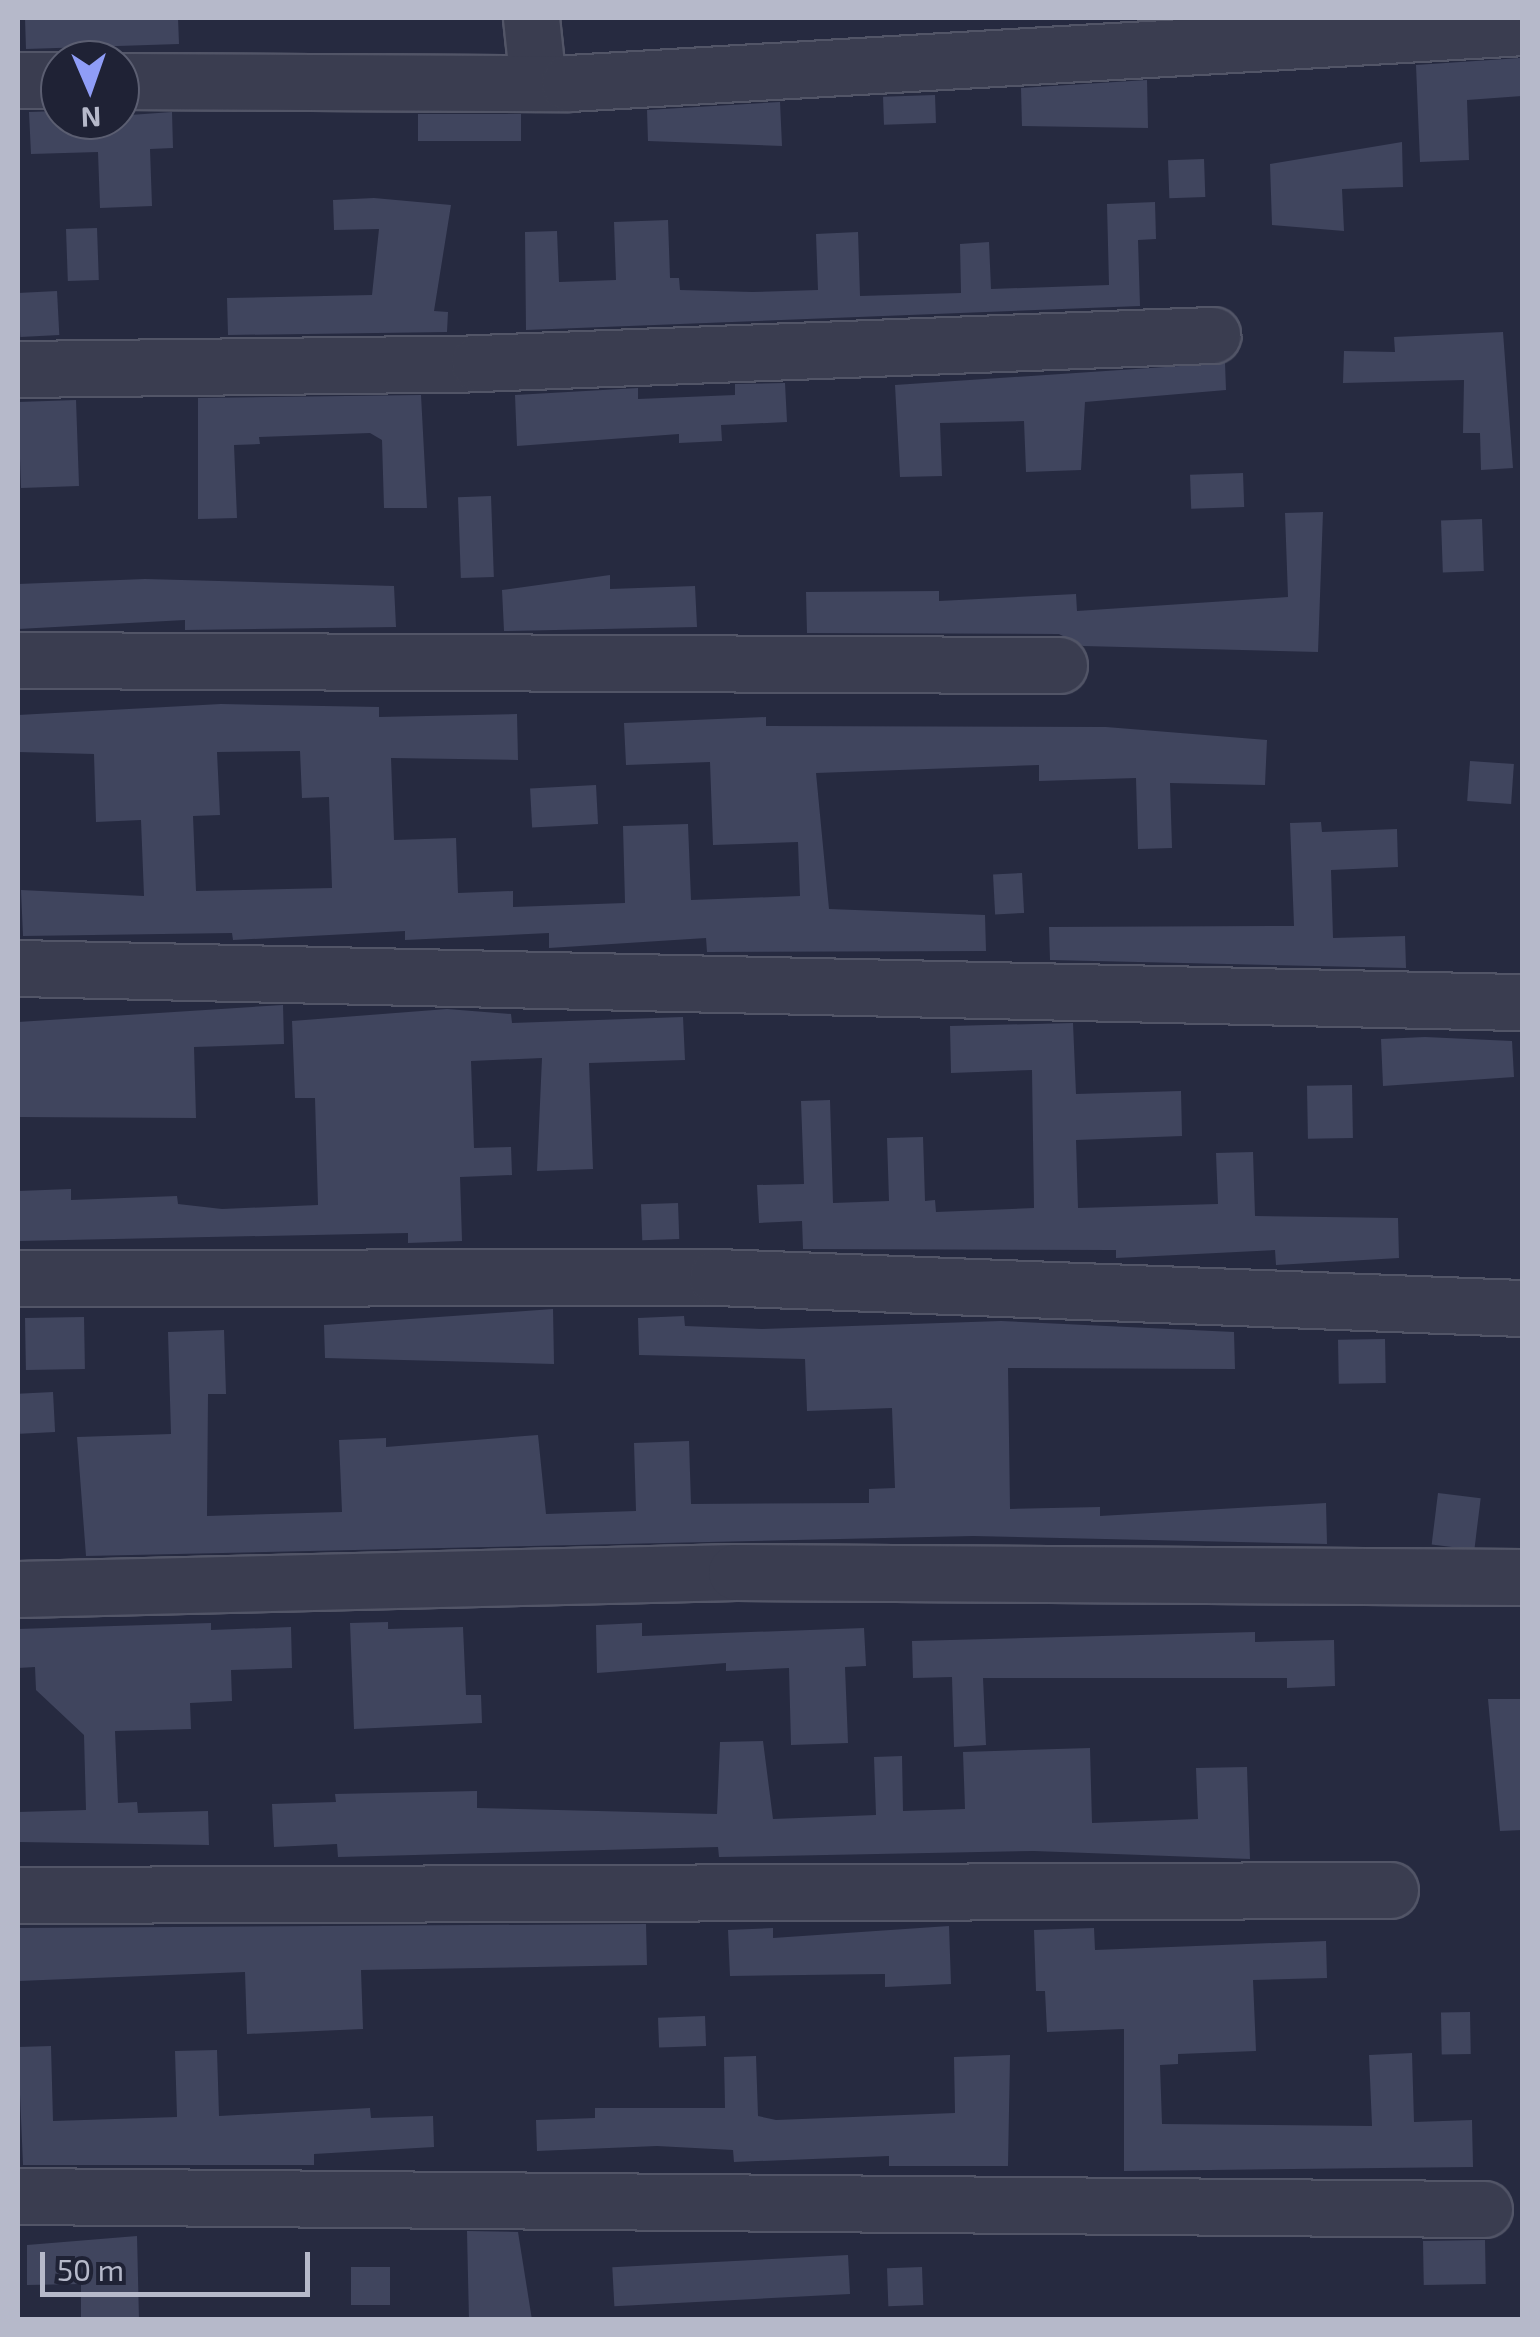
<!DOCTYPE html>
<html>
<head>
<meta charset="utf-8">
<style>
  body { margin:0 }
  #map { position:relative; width:1540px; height:2337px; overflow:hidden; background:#262a40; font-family:"Exo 2",sans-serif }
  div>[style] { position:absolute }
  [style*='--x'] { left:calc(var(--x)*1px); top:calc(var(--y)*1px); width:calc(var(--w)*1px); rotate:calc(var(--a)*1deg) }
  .building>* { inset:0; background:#40455e; transform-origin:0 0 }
  .roads { filter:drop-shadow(2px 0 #525567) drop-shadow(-2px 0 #525567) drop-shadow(0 2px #525567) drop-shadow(0 -2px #525567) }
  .minor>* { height:55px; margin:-27.5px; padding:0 27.5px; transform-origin:27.5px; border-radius:27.5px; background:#3a3d50 }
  span { translate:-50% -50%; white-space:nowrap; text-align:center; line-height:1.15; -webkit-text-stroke:10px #1f2235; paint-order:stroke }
  .frame { position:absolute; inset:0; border:20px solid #b6b9ca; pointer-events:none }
  .north { position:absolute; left:40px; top:40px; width:100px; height:100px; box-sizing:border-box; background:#1f2235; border:2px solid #5b5e71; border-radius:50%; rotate:178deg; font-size:28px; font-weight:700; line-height:40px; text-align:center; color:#b6b9ca }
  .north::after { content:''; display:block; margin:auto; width:35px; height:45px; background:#8f9df7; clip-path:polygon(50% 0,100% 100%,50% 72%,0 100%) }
  .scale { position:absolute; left:40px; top:2252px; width:270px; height:45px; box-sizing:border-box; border:5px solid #b6b9ca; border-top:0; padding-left:12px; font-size:30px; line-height:35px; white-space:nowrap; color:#b6b9ca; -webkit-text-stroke:8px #1f2235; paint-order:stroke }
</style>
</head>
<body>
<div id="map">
  <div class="building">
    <i style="clip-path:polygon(25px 18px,178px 18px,179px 44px,26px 49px)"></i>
    <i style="clip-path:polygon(1520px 58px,1522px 96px,1467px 100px,1469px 160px,1420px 162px,1416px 65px)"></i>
    <i style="clip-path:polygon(1147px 80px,1148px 128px,1022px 126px,1021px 88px)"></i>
    <i style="left:935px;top:95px;width:28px;height:52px;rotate:88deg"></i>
    <i style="clip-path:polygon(780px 102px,782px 146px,648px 141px,647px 110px)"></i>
    <i style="clip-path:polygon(60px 111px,60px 120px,172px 112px,173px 148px,150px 149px,152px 206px,100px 208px,98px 152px,31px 154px,29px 112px)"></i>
    <i style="left:418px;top:114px;width:103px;height:27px"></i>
    <i style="clip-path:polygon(1402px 142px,1403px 187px,1342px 189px,1344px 231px,1272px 225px,1270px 164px)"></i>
    <i style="left:1204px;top:159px;width:38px;height:36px;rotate:88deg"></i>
    <i style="clip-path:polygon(374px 198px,451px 205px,434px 311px,448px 312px,447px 332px,228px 335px,227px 298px,372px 295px,379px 229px,334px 230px,333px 200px)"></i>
    <i style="clip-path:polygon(1155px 202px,1156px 239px,1138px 240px,1140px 306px,526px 330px,525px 232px,557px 231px,559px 282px,616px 280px,614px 222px,668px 220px,670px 278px,679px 278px,680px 290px,752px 292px,818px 290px,816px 234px,858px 232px,860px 296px,961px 293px,960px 244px,989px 242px,991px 289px,1109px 285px,1107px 204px)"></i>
    <i style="left:97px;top:228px;width:52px;height:31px;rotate:88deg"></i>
    <i style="left:57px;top:291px;width:44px;height:39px;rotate:87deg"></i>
    <i style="clip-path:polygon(1503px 332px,1513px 468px,1481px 470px,1480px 433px,1463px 433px,1464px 380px,1343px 383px,1344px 351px,1395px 352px,1394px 337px)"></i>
    <i style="clip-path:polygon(1225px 363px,1226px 390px,1085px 402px,1081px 470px,1026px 472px,1024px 421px,940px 423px,942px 476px,900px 477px,895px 385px)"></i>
    <i style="clip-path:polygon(785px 383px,787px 422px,721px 425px,722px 441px,679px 443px,679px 434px,517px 446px,515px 395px,638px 388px,638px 399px,735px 395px,735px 384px)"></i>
    <i style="clip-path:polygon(421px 395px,427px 508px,384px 508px,382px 440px,370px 433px,259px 437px,260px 444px,234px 445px,237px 518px,198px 519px,198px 398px)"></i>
    <i style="left:76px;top:400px;width:86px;height:58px;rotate:88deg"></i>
    <i style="left:1243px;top:473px;width:34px;height:53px;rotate:88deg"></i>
    <i style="left:491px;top:496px;width:81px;height:33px;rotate:88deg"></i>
    <i style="clip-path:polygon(1323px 512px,1318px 652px,1083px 646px,1059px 634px,807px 633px,806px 592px,939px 591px,939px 601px,1076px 594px,1077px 611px,1288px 597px,1285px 513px)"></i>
    <i style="left:1482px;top:519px;width:52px;height:41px;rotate:88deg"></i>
    <i style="clip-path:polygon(610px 575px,610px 589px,695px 586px,697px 627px,504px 631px,502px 590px)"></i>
    <i style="clip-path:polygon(145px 579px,394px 586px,396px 627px,185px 630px,185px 620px,18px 629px,18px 584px)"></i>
    <i style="clip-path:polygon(evenodd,221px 704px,379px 707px,379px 717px,517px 714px,518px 760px,391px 758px,394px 840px,456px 838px,458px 893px,513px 891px,513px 907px,625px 903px,623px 826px,688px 824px,691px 900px,800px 896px,798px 842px,713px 845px,710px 762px,626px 765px,624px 723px,766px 717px,766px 726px,1106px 727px,1267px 740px,1265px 785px,1170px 783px,1172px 848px,1138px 849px,1136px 778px,1039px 781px,1039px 765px,816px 773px,829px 909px,985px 915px,986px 951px,707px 952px,706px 938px,549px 948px,549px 933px,405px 940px,405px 931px,233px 940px,232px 933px,23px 936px,21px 890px,144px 896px,141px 820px,96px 822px,94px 754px,18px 752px,18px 715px,221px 704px,300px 751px,302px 798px,329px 797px,332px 888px,196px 891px,193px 816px,220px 815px,217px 752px,300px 751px)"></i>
    <i style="left:1470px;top:761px;width:44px;height:40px;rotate:4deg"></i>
    <i style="left:596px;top:785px;width:39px;height:66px;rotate:87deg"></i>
    <i style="clip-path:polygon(1321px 822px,1322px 832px,1397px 829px,1398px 867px,1331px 870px,1333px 938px,1405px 936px,1406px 968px,1050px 960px,1049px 927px,1294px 926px,1290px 823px)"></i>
    <i style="left:1022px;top:873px;width:40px;height:29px;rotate:87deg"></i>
    <i style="clip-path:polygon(283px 1005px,284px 1044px,194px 1047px,196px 1118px,20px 1117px,18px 1022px)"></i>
    <i style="clip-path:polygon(447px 1009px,511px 1014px,512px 1023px,683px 1017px,685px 1060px,589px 1063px,593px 1169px,537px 1171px,542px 1058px,471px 1061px,474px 1148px,511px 1147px,512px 1175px,460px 1177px,462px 1241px,408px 1243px,408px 1233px,18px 1241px,18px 1191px,71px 1189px,71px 1200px,177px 1196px,178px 1204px,222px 1209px,318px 1205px,315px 1098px,295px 1098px,292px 1021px)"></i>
    <i style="clip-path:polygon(1073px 1023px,1076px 1094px,1181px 1091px,1182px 1136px,1076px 1140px,1078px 1208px,1218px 1204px,1216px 1153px,1253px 1152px,1255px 1216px,1398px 1218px,1399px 1258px,1276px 1265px,1275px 1250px,1116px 1258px,1116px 1250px,803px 1249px,802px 1221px,759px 1223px,757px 1185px,804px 1184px,801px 1101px,830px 1100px,833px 1203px,889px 1201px,887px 1138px,923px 1137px,925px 1201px,935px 1200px,936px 1212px,1034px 1208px,1032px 1070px,951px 1073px,950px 1026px)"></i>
    <i style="clip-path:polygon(1425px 1037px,1512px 1041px,1514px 1077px,1383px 1086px,1381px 1039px)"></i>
    <i style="left:1352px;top:1085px;width:53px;height:45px;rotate:89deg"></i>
    <i style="left:678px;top:1203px;width:36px;height:37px;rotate:88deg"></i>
    <i style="clip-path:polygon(553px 1309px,554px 1364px,325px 1358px,324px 1325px)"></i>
    <i style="clip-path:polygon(684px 1316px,685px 1326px,762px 1329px,1001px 1321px,1234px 1332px,1235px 1369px,1008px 1368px,1010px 1509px,1100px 1507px,1100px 1516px,1326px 1503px,1327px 1544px,973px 1536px,86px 1556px,77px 1437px,171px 1434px,168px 1332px,224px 1330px,226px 1394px,208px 1394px,207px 1516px,342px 1512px,339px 1440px,386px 1438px,386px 1447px,538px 1435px,546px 1514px,636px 1511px,634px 1443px,689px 1441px,691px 1504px,869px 1503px,869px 1489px,895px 1488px,892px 1408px,807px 1411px,805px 1359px,639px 1355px,638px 1318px)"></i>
    <i style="left:84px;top:1317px;width:52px;height:59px;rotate:89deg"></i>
    <i style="left:1385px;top:1339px;width:44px;height:47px;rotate:89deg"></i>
    <i style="left:53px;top:1392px;width:40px;height:35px;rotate:87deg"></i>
    <i style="left:1438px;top:1493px;width:43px;height:52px;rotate:7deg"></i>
    <i style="clip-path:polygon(388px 1622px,388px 1629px,463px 1627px,466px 1695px,481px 1695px,482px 1723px,354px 1729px,350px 1623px)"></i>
    <i style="clip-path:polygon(211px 1623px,211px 1630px,291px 1627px,292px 1668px,231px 1670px,232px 1701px,190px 1703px,191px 1729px,115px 1731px,118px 1803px,137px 1802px,138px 1813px,208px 1811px,209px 1845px,18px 1842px,18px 1812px,86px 1810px,84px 1735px,36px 1690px,35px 1667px,18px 1668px,18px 1629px)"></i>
    <i style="clip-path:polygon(642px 1623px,642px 1636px,864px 1628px,866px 1666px,845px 1667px,848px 1743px,791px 1745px,789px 1668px,726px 1671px,726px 1663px,597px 1673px,596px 1625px)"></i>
    <i style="clip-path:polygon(1255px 1632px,1255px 1642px,1334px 1640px,1335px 1686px,1287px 1688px,1287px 1678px,983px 1678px,986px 1745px,954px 1747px,952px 1677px,913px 1678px,912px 1641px)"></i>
    <i style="clip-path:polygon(1488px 1699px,1522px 1699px,1522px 1830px,1500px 1831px)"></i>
    <i style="clip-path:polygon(763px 1741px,773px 1819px,876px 1815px,874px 1757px,902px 1756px,903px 1811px,965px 1809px,963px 1752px,1090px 1748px,1092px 1823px,1198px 1819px,1196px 1768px,1247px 1767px,1250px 1859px,1034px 1851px,719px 1857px,718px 1847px,338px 1857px,337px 1844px,274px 1847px,272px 1804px,336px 1802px,335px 1794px,477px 1791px,477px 1808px,717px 1814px,720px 1742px)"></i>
    <i style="clip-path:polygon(646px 1924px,647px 1965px,361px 1970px,363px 2029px,247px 2034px,245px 1972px,18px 1981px,18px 1928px)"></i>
    <i style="clip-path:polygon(949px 1926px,951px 1984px,885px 1987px,885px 1974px,730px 1976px,728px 1930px,773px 1928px,773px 1938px)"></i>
    <i style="clip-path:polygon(1094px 1928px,1095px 1950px,1326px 1941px,1327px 1978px,1253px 1980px,1256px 2051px,1178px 2054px,1178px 2064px,1160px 2065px,1162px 2124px,1372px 2126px,1369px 2055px,1412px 2053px,1414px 2122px,1472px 2120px,1473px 2167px,1124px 2171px,1124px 2029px,1047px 2032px,1045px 1991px,1036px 1991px,1034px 1930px)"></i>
    <i style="left:1470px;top:2012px;width:42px;height:29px;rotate:89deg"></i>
    <i style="left:705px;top:2016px;width:30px;height:47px;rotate:88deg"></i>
    <i style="clip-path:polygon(51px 2046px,53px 2121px,177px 2117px,175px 2051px,217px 2050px,219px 2116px,370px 2108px,371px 2118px,433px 2116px,434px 2147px,314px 2154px,314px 2165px,23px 2165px,18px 2047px)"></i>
    <i style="clip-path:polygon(1010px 2055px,1008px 2166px,889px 2166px,889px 2156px,734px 2162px,733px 2150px,657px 2146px,537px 2151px,536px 2120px,595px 2118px,595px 2108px,725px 2108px,724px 2057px,756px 2056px,758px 2116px,776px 2120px,955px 2113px,954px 2057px)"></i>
    <i style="clip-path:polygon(467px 2231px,518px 2232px,532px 2320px,469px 2320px)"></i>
    <i style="clip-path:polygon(137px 2236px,139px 2320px,81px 2320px,81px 2284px,27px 2285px,27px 2245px)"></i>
    <i style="left:1485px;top:2240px;width:44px;height:62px;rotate:89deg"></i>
    <i style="left:848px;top:2255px;width:39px;height:236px;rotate:87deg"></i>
    <i style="left:351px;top:2267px;width:39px;height:38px"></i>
    <i style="left:922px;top:2267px;width:38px;height:35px;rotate:88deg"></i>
  </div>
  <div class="roads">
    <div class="minor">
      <i style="--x:531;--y:18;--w:65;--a:83.9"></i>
      <i style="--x:18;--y:80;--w:42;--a:0"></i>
      <i style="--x:120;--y:81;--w:449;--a:0.3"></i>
      <i style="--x:569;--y:83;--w:955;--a:-3.36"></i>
      <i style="--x:18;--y:369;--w:461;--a:-0.7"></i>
      <i style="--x:479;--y:363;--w:734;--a:-2.19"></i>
      <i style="--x:18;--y:660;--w:1041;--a:0.28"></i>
      <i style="--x:18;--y:968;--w:1501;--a:1.3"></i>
      <i style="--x:18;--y:1278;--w:699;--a:-0.08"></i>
      <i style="--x:717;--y:1277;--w:806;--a:2.21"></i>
      <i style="--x:18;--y:1589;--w:718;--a:-1.36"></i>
      <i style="--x:736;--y:1572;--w:786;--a:0.36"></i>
      <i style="--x:18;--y:1895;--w:1372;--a:-0.21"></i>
      <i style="--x:18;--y:2196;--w:1466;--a:0.51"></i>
    </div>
  </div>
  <div class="frame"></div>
  <div class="north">N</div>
  <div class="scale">50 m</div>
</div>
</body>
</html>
